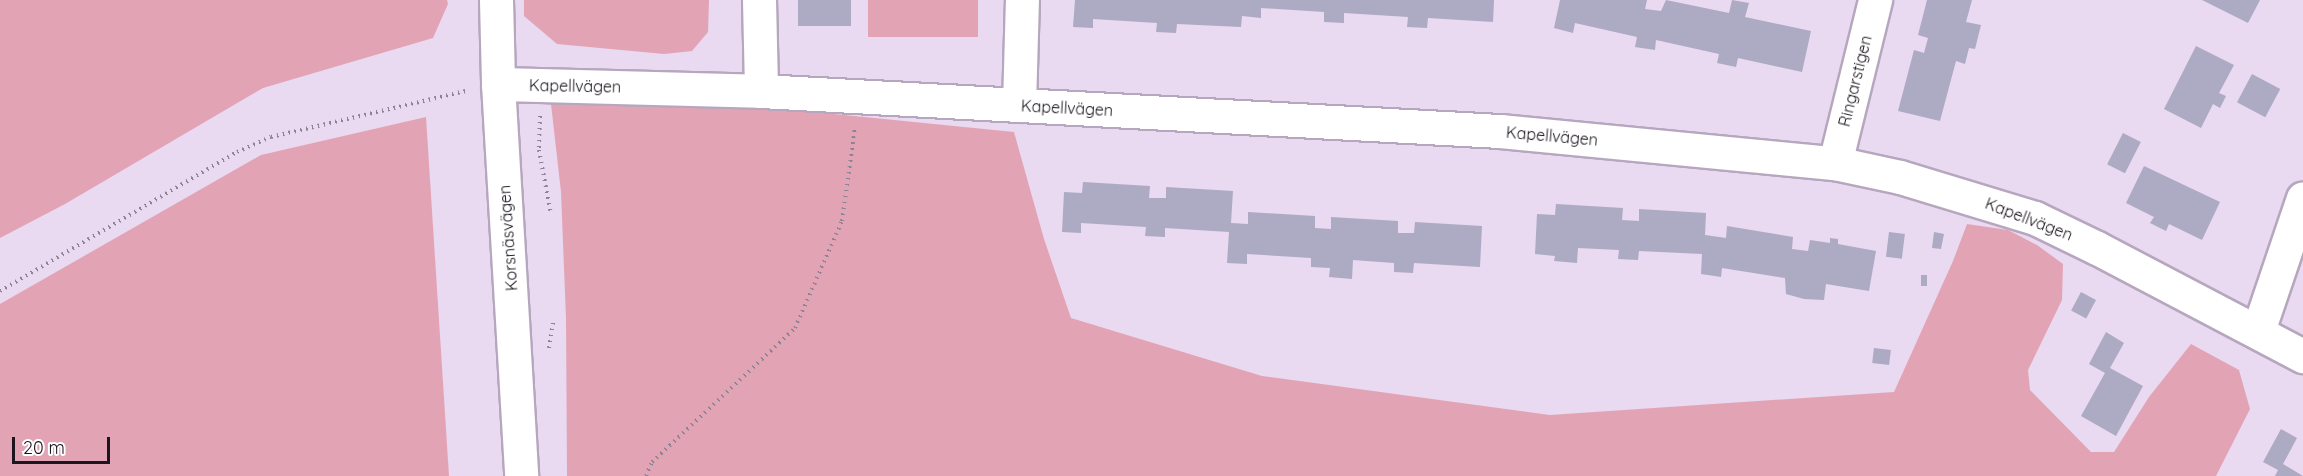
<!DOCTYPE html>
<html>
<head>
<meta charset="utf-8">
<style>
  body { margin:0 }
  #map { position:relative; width:2303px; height:476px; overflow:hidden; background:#e9d9f1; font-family:Quicksand,sans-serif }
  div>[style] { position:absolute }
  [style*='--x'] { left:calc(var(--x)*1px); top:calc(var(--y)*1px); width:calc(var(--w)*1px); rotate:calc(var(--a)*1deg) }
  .green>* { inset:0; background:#e2a4b5; transform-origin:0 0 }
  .building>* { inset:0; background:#adaac4; transform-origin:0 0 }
  .path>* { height:4px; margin-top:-2px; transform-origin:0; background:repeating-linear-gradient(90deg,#8e8394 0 1.5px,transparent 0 6px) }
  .roads { filter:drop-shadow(2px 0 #b6a7be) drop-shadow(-2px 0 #b6a7be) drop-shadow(0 2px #b6a7be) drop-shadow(0 -2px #b6a7be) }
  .street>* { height:33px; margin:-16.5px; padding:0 16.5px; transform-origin:16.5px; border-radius:16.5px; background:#fff }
  .secondary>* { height:33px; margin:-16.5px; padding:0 16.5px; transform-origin:16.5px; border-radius:16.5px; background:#fff }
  span { translate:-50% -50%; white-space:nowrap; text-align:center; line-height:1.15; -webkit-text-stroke:4.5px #fff; paint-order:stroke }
  .street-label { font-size:16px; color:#1b151e }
  .scale { position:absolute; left:12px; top:437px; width:98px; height:27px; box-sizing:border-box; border:3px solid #1b151e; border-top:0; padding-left:8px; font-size:18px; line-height:21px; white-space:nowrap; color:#1b151e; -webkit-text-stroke:4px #fff; paint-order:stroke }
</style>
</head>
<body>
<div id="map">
  <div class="green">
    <i style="clip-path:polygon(0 0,447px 0,448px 4px,433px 38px,263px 88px,65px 204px,0 238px)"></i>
    <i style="clip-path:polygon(524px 0,709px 0,708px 32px,692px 51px,664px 54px,557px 44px,524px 16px)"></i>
    <i style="left:868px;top:0;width:110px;height:37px"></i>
    <i style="clip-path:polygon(551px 104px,764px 107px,1014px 132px,1044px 239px,1071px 318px,1262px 376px,1550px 415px,1894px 392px,1953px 261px,1967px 224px,2008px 230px,2037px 245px,2063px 264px,2062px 300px,2028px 370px,2030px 390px,2091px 452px,2114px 452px,2149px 397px,2191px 344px,2239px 370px,2250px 409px,2216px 476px,567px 476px,566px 318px,561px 192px)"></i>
    <i style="clip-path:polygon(426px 117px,449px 476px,0 476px,0 304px,261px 155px)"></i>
  </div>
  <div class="building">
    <i style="left:798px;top:0;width:53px;height:26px"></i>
    <i style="clip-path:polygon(1075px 0,1494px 0,1493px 22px,1428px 18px,1427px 28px,1407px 27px,1408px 17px,1344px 13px,1344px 23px,1324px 22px,1324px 12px,1261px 8px,1261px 18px,1242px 16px,1241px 27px,1177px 24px,1176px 33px,1156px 32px,1157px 23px,1093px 19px,1093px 28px,1073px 27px)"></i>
    <i style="clip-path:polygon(1560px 0,1647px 0,1645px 9px,1661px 11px,1666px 0,1729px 13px,1732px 0,1749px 3px,1745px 17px,1811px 31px,1802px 72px,1738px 58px,1736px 67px,1717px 63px,1719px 54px,1656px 40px,1655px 50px,1635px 47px,1637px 37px,1575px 23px,1573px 33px,1554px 28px)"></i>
    <i style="clip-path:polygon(1927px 0,1972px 0,1966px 22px,1981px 25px,1975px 49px,1969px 48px,1965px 64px,1956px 61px,1940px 121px,1898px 111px,1914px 50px,1924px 53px,1928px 38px,1918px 35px)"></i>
    <i style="clip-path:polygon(2202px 0,2260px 0,2248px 23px)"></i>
    <i style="clip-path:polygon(2196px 46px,2234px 65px,2219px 93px,2226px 96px,2220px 108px,2213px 104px,2201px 128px,2164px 109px)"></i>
    <i style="left:2252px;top:74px;width:32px;height:32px;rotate:28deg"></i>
    <i style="left:2123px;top:133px;width:20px;height:35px;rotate:27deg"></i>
    <i style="clip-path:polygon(2144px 166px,2220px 202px,2202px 240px,2169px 224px,2166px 231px,2150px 223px,2154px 217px,2126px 203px)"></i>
    <i style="clip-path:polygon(1083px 182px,1150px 186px,1149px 198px,1166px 198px,1166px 187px,1233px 191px,1231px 223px,1248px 224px,1248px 212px,1315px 216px,1315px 228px,1331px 229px,1331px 217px,1398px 221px,1398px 233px,1414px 233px,1415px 222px,1482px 226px,1480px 267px,1414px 263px,1413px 273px,1394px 272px,1394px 263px,1353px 260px,1352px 279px,1329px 277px,1330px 268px,1311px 267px,1311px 258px,1247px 254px,1247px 264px,1227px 263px,1229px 232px,1165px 228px,1165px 237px,1145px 236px,1146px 227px,1081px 223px,1081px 233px,1062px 232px,1064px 192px,1082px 193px)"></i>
    <i style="clip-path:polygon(1556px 204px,1623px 208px,1622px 220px,1639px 221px,1639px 209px,1706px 213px,1705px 235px,1726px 238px,1727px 226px,1793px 237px,1792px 249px,1808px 251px,1810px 240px,1830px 243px,1830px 238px,1838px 239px,1838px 244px,1876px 251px,1869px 291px,1826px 284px,1824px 300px,1804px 299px,1786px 294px,1785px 278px,1722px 268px,1721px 277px,1701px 274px,1702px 254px,1639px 251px,1638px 260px,1618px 259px,1619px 250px,1578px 248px,1577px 263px,1554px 261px,1555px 256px,1535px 254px,1537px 214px,1555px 215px)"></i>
    <i style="left:1889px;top:232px;width:16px;height:25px;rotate:7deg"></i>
    <i style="clip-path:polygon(1934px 232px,1944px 234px,1941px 249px,1932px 248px)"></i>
    <i style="left:1921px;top:275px;width:6px;height:11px"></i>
    <i style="left:2081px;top:292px;width:17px;height:21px;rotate:28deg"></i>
    <i style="clip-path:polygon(2106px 332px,2124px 343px,2110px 368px,2143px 386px,2116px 436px,2081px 416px,2105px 373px,2089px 364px)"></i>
    <i style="left:1874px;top:348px;width:17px;height:15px;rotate:7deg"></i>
    <i style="clip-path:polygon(2281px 429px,2297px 438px,2283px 464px,2303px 476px,2275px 476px,2278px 470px,2263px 462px)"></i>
  </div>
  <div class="path">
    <i style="--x:540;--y:116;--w:34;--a:92"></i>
    <i style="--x:539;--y:150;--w:65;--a:79.4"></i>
    <i style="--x:0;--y:291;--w:275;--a:-30.4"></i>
    <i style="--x:237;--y:152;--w:37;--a:-24"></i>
    <i style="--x:271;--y:137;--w:200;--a:-13.3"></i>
    <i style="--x:549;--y:348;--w:26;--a:-81"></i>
    <i style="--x:646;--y:476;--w:15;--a:-67"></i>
    <i style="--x:652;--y:462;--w:196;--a:-43.1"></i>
    <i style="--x:795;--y:328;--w:117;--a:-66.3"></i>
    <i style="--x:842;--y:221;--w:95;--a:-82.1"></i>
  </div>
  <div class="roads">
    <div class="street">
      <i style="--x:759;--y:0;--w:91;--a:88.7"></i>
      <i style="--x:498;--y:84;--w:263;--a:1.5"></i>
      <i style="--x:761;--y:91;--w:740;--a:3.1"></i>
      <i style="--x:1500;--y:131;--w:337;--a:5.5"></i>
      <i style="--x:1835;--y:163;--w:66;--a:12.2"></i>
      <i style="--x:1900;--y:177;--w:141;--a:16.9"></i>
      <i style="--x:2035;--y:218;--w:69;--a:25.8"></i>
      <i style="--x:2097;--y:248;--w:233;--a:27.7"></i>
      <i style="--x:1019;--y:105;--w:105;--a:-88.4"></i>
      <i style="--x:1835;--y:163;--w:168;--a:-76.2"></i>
      <i style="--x:2258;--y:331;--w:140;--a:-71.3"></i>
    </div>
    <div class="secondary">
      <i style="--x:496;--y:0;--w:84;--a:88.6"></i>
      <i style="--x:498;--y:84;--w:393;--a:86.6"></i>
    </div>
  </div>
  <div class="street-label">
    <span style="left:1855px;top:81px;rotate:-76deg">Ringarstigen</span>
    <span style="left:575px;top:86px;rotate:1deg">Kapellvägen</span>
    <span style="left:1067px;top:108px;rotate:3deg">Kapellvägen</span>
    <span style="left:1552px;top:136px;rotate:5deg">Kapellvägen</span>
    <span style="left:2029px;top:219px;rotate:21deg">Kapellvägen</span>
    <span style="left:508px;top:238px;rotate:-94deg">Korsnäsvägen</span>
  </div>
  <div class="scale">20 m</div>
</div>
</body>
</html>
